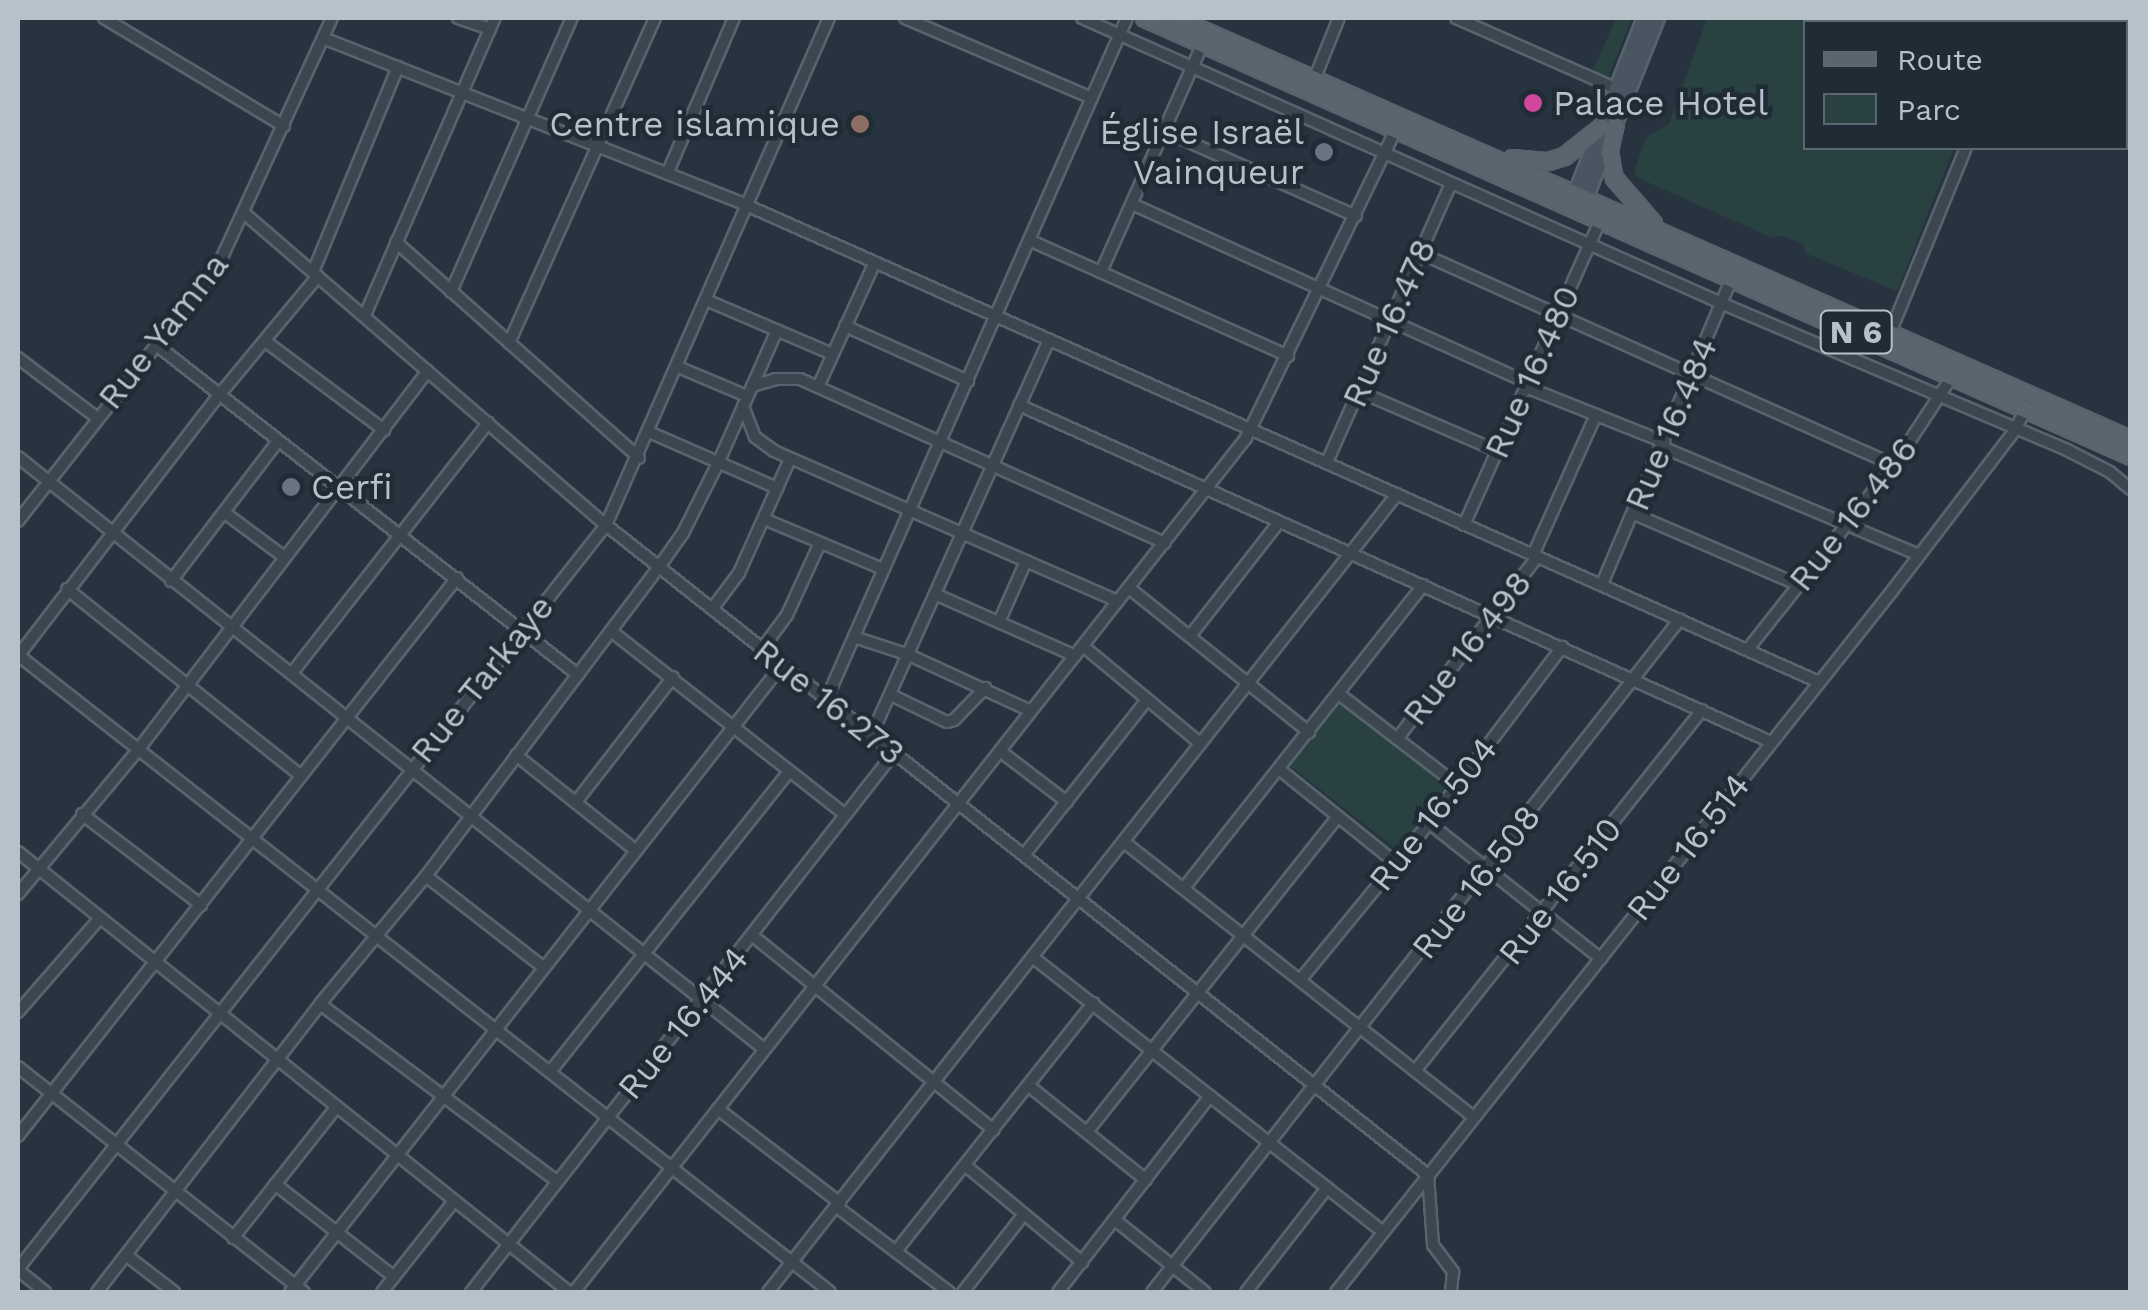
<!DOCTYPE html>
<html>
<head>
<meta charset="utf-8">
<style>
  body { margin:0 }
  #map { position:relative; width:2148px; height:1310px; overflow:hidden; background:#273440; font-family:"Work Sans",sans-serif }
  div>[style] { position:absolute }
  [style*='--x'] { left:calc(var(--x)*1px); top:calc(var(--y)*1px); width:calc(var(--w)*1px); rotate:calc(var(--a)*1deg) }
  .green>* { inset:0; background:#294140; transform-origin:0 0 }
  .roads { filter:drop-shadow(2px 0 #58646d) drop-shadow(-2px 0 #58646d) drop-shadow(0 2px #58646d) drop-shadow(0 -2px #58646d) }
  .minor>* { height:10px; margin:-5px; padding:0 5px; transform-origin:5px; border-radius:5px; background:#3b4650 }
  .secondary>* { height:14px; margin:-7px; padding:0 7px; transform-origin:7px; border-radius:7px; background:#495662 }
  .primary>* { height:15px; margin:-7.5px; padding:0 7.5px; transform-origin:7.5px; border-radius:7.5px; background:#59656f }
  .dots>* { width:28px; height:28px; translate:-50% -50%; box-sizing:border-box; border:5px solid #1f2b35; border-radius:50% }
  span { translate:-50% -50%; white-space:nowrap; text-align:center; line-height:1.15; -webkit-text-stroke:9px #1f2b35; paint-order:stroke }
  .shield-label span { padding:2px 8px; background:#1f2b35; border:2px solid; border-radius:8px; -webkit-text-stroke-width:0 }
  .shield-label { font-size:32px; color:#b7c1ca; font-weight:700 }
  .poi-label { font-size:35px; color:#b7c1ca }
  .left { translate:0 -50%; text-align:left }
  .right { translate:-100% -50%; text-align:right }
  .street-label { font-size:35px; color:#b7c1ca }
  .frame { position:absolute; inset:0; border:20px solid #b7c1ca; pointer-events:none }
  .legend { position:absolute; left:1803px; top:20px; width:325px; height:130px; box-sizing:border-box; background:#1f2b35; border:2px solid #5c6771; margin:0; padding:12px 18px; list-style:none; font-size:30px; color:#b7c1ca }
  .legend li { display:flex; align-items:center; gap:20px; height:50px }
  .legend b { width:50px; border:2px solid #5c6771 }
</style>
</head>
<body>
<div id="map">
  <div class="green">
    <i style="clip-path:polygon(1616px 18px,1632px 18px,1608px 78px,1593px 71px)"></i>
    <i style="clip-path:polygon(1707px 18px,2006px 18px,2004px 22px,1806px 22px,1806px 148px,1954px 148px,1897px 291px,1805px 253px,1804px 245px,1782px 235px,1773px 238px,1636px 177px,1634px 171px,1647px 136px,1669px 124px)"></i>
    <i style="left:1338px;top:698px;width:144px;height:83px;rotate:38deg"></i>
  </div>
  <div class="roads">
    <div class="minor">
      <i style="--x:104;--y:18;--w:210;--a:31"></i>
      <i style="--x:458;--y:18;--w:34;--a:19"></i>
      <i style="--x:905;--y:18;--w:203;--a:23.2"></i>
      <i style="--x:1082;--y:18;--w:700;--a:24.04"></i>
      <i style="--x:1721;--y:303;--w:376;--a:23"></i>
      <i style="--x:2067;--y:450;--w:48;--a:27.1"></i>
      <i style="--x:2110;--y:472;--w:26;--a:40"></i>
      <i style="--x:1456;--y:18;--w:178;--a:23.8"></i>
      <i style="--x:2019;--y:22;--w:4;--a:-63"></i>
      <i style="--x:323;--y:38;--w:455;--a:21.5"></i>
      <i style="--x:746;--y:205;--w:1174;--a:23.97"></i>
      <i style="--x:1312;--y:85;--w:72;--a:-68.1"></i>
      <i style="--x:1164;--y:131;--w:210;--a:23.9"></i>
      <i style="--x:668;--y:172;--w:168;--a:-66.8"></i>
      <i style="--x:1132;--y:204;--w:435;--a:24.3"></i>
      <i style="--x:244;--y:213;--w:478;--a:40.8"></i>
      <i style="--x:606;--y:525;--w:1048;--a:38.34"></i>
      <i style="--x:1428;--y:1175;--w:70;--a:85.9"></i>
      <i style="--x:1433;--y:1245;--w:34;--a:53"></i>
      <i style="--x:1453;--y:1272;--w:20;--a:96"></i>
      <i style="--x:1029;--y:240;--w:284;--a:24.1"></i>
      <i style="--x:396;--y:242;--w:325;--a:41.6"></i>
      <i style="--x:1420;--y:253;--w:519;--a:24.1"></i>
      <i style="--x:313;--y:272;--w:222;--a:-67.5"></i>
      <i style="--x:1101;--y:272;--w:251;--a:-66"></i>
      <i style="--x:451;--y:292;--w:300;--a:-66.2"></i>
      <i style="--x:706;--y:300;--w:137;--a:23.2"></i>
      <i style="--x:365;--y:315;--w:324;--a:-66.4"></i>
      <i style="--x:845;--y:326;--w:135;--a:24.1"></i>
      <i style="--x:1890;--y:333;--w:200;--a:-67.7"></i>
      <i style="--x:265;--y:341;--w:149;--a:36.8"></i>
      <i style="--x:509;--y:343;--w:356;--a:-65.8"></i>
      <i style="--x:159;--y:347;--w:532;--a:38.05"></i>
      <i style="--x:18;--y:358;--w:98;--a:37.1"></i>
      <i style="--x:678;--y:367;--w:75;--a:22.8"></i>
      <i style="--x:752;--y:386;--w:25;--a:-16"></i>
      <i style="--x:776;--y:379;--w:24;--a:0"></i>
      <i style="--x:800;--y:379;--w:400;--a:24.2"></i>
      <i style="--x:818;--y:387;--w:135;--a:-65.5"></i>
      <i style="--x:1526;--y:387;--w:149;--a:21.7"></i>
      <i style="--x:1358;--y:391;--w:151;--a:23.3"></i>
      <i style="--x:1019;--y:405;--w:824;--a:24.14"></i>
      <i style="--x:743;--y:406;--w:33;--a:69"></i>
      <i style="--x:755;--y:437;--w:24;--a:36"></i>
      <i style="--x:774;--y:451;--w:375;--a:23.6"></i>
      <i style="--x:649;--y:432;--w:140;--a:23.6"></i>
      <i style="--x:1662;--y:447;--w:279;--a:22.8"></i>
      <i style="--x:18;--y:457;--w:952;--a:38.43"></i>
      <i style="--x:1327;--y:462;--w:304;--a:-66"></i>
      <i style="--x:225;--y:513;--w:72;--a:36.6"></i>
      <i style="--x:1634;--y:514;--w:180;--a:23.3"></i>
      <i style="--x:764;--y:519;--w:129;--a:22.8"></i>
      <i style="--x:18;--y:521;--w:322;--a:-51.8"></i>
      <i style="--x:217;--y:268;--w:275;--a:-65.3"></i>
      <i style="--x:1464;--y:525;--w:335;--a:-65.9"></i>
      <i style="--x:1533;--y:555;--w:154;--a:-65.8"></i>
      <i style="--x:171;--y:581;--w:176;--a:-52.6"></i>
      <i style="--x:1602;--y:584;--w:333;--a:-67"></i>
      <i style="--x:1129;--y:588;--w:231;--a:38.7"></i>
      <i style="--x:67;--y:589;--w:298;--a:38.6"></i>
      <i style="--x:937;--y:595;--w:151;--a:23.8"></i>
      <i style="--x:712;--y:609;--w:45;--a:-53.1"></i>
      <i style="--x:739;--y:573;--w:125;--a:-65.9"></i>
      <i style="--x:999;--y:622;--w:67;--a:-66.1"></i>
      <i style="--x:611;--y:631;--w:298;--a:38.1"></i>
      <i style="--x:1190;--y:636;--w:145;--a:-52"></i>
      <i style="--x:854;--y:637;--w:58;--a:18.1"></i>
      <i style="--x:909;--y:655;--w:134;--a:24.7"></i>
      <i style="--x:1083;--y:646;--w:152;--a:39.7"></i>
      <i style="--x:762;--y:649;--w:42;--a:-53.7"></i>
      <i style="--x:787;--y:615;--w:79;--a:-65.4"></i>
      <i style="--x:1748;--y:649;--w:235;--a:-51.6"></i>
      <i style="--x:1894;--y:465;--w:108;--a:-56.8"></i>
      <i style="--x:18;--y:655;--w:1032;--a:38.11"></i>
      <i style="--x:18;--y:656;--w:331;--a:-52.4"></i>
      <i style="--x:220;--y:394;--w:153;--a:-50.3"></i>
      <i style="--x:292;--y:673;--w:318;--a:-51.9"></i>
      <i style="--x:1339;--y:694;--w:149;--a:37.6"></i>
      <i style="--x:891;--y:695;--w:62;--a:25.7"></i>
      <i style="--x:947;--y:722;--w:7;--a:-16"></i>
      <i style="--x:954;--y:720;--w:45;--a:-45.9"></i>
      <i style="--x:826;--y:700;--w:745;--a:-66.19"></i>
      <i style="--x:871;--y:736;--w:434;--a:-65.8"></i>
      <i style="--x:1397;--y:739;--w:230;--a:-52.4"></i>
      <i style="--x:1000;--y:751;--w:84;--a:37.3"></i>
      <i style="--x:516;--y:755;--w:152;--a:38.6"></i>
      <i style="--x:1279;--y:769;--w:150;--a:38.8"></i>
      <i style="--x:576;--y:802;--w:158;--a:-52.2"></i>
      <i style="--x:82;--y:814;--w:150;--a:37.4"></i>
      <i style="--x:1429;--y:823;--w:219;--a:38.3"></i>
      <i style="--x:1124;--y:842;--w:445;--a:38.2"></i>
      <i style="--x:18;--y:852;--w:705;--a:38.61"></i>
      <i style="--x:1024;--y:855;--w:198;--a:-51.6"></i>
      <i style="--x:426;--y:876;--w:148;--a:37.9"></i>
      <i style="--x:1184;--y:888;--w:386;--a:-51.7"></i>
      <i style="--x:18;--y:894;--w:187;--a:-50.2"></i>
      <i style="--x:138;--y:750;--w:477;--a:-52.6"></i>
      <i style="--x:753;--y:936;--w:309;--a:38.9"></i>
      <i style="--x:1035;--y:959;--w:442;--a:38.1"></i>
      <i style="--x:1301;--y:979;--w:202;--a:-50.6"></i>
      <i style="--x:1429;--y:823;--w:221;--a:-52.9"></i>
      <i style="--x:320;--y:1004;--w:296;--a:36.8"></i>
      <i style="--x:18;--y:1012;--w:123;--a:-48.9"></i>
      <i style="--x:18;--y:1067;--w:364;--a:38.2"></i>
      <i style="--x:1415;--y:1071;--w:461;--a:-51.5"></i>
      <i style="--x:550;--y:1072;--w:384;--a:-51.5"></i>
      <i style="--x:1029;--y:1086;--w:150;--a:38.8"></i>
      <i style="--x:718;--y:1109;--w:154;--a:37.6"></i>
      <i style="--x:1087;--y:1132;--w:403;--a:-51.5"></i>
      <i style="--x:18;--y:1136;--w:710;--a:-51.81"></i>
      <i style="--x:966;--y:1166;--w:151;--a:39.6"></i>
      <i style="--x:275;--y:1184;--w:151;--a:38"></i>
      <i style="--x:837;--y:1207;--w:141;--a:37.2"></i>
      <i style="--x:1115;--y:1220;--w:115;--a:38.7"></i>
      <i style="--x:233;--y:1238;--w:164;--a:-51.7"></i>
      <i style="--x:896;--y:1251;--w:317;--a:-51.5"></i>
      <i style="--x:126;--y:1255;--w:61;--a:37.6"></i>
      <i style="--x:18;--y:1269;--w:948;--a:-51.68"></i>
      <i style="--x:606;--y:525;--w:554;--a:-66.26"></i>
      <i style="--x:18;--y:1270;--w:35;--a:39"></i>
      <i style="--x:97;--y:1292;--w:364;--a:-52.2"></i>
      <i style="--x:320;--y:1004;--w:166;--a:-50.4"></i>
      <i style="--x:426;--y:876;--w:387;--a:-53"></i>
      <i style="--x:659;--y:567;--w:42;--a:-54.8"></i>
      <i style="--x:683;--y:533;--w:80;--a:-63.4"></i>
      <i style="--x:719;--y:461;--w:143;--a:-66.1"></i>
      <i style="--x:290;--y:1292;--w:797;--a:-51.88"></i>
      <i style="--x:382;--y:1292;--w:116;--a:-51.6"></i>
      <i style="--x:471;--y:1292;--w:685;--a:-51.88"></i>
      <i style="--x:574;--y:1292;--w:1087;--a:-51.8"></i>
      <i style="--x:1246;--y:438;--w:343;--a:-64.1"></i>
      <i style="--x:768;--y:1292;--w:1016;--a:-51.75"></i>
      <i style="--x:963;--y:1292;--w:99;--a:-52"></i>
      <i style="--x:1058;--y:1292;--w:248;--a:-52.2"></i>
      <i style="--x:1152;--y:1292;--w:855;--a:-51.88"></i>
      <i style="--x:1246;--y:1292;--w:132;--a:-52.1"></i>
      <i style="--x:1336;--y:1292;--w:895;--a:-51.58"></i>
      <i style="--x:1892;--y:591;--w:203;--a:-52.6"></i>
      <i style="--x:2015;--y:430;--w:27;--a:-63"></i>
    </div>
    <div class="secondary">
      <i style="--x:1572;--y:203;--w:199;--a:-68.5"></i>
      <i style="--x:1581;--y:209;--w:206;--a:-68.3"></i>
    </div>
    <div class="primary">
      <i style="--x:1144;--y:18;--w:1079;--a:23.95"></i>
      <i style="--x:1176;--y:18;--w:1043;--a:23.81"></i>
      <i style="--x:1615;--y:124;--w:28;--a:103"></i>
      <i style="--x:1609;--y:151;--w:27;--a:80"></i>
      <i style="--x:1614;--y:178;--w:60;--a:49.1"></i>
      <i style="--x:1512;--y:158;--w:36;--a:5"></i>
      <i style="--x:1548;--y:161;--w:17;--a:-17"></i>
      <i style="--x:1564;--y:156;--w:48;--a:-38.3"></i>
    </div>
  </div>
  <div class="dots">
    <i style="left:1533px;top:103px;background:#d1479c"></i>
    <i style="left:860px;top:124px;background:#8d6e63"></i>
    <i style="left:1324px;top:152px;background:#6b7280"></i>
    <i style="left:291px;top:487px;background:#6b7280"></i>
  </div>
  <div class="shield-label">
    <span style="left:1856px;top:332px">N 6</span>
  </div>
  <div class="poi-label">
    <span class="left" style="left:1553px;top:103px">Palace Hotel</span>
    <span class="right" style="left:840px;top:124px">Centre islamique</span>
    <span class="right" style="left:1304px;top:152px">Église Israël<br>Vainqueur</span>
    <span class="left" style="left:311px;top:487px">Cerfi</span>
  </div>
  <div class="street-label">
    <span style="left:1389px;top:323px;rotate:-66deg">Rue 16.478</span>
    <span style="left:163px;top:331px;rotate:-52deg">Rue Yamna</span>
    <span style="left:1532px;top:372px;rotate:-66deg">Rue 16.480</span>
    <span style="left:1671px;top:424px;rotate:-67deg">Rue 16.484</span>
    <span style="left:1853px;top:514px;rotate:-52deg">Rue 16.486</span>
    <span style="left:1467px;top:648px;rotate:-52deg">Rue 16.498</span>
    <span style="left:482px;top:679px;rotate:-51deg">Rue Tarkaye</span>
    <span style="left:829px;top:702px;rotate:38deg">Rue 16.273</span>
    <span style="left:1433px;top:814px;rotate:-52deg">Rue 16.504</span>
    <span style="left:1688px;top:847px;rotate:-52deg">Rue 16.514</span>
    <span style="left:1476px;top:882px;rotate:-52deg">Rue 16.508</span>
    <span style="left:1560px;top:891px;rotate:-52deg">Rue 16.510</span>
    <span style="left:683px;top:1023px;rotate:-51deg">Rue 16.444</span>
  </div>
  <div class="frame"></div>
  <ul class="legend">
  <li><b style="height:12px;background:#59656f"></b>Route</li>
  <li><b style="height:28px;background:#294140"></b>Parc</li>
  </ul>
</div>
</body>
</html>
